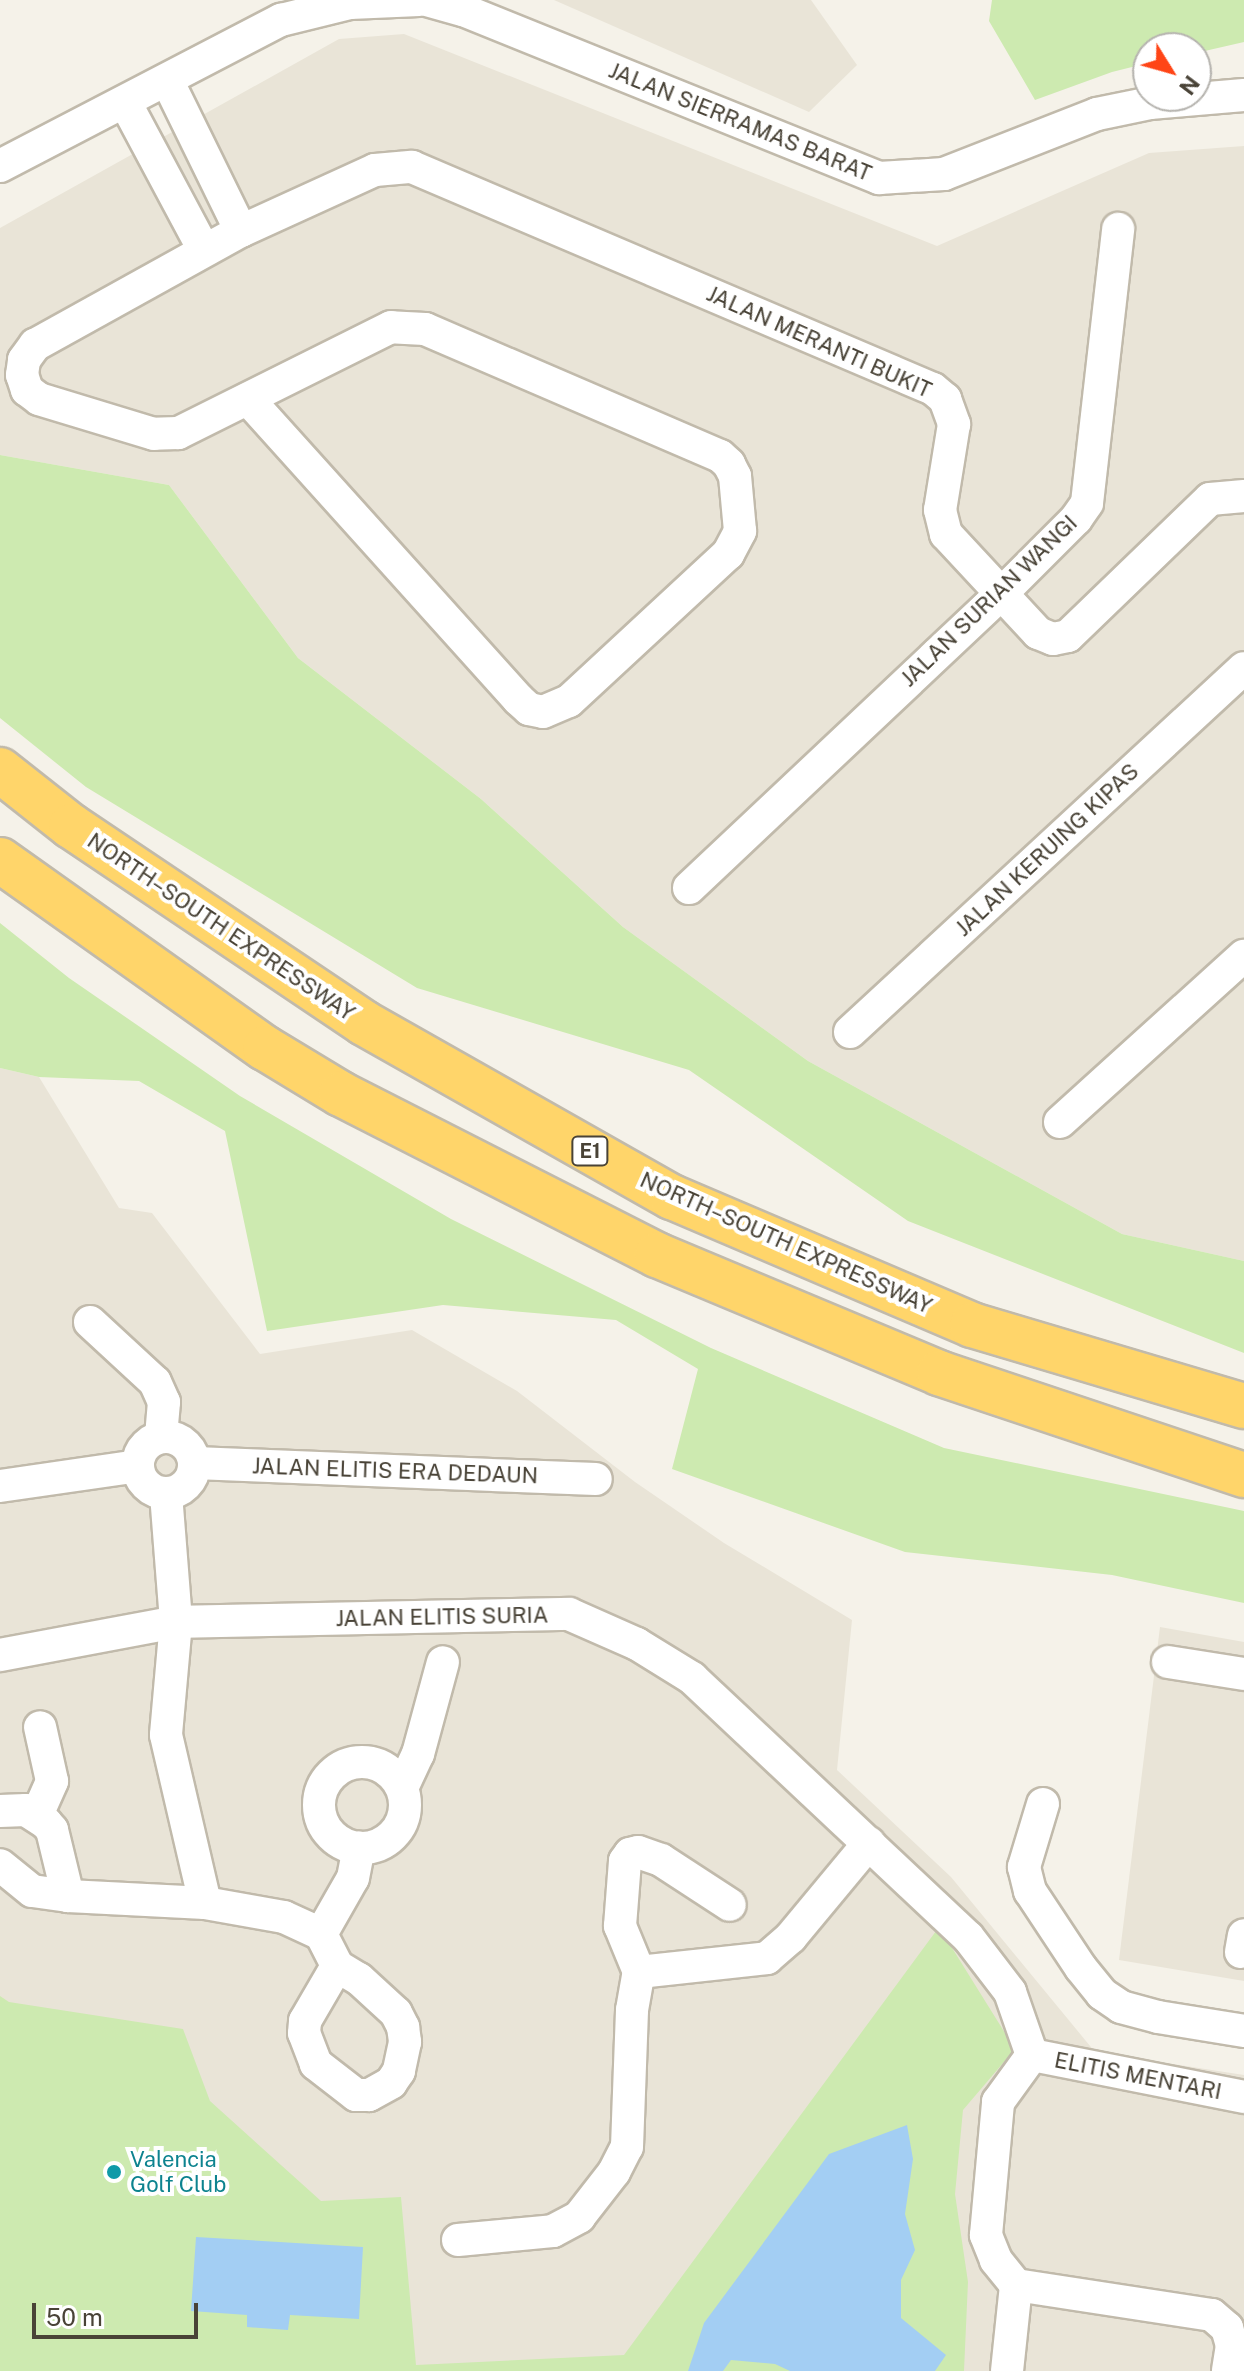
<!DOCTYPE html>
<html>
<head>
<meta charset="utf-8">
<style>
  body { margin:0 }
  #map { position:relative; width:1244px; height:2371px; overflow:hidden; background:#f5f2e9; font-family:"Public Sans",sans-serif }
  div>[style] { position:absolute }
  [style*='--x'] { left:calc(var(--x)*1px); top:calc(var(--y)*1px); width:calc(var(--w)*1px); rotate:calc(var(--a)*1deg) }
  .residential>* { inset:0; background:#e9e4d7 }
  .green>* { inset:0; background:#cdeab0 }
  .water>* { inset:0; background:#a3cef3 }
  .roads { filter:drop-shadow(2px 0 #c1baab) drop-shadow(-2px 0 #c1baab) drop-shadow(0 2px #c1baab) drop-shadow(0 -2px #c1baab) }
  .minor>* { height:32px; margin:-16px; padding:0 16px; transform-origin:16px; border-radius:16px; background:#fff }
  .minor>.ring { margin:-16px; padding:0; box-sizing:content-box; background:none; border:32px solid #fff; border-radius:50% }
  .highway>* { height:44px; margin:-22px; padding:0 22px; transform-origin:22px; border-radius:22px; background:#ffd56a }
  .dots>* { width:22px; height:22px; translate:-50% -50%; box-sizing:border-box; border:4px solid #fff; border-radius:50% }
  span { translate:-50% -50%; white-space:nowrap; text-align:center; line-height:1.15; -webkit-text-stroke:8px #fff; paint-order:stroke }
  .shield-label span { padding:2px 6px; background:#fff; border:2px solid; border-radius:6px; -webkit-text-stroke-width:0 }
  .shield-label { font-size:20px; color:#494337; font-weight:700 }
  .street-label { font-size:22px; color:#494337 }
  .culture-label { font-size:22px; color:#0d838f }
  .left { translate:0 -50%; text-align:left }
  .north { position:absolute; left:1132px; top:32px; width:80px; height:80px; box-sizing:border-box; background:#fff; border:2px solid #b6b4af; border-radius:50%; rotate:127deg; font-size:22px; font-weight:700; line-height:32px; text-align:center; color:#494337 }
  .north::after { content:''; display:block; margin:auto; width:28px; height:36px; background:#ff4516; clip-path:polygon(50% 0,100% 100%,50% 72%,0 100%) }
  .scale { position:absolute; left:32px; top:2303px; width:166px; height:36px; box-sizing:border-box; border:4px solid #494337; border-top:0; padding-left:10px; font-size:24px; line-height:28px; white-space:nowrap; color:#494337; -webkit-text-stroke:6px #fff; paint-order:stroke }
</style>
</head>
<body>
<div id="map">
  <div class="residential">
    <i style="clip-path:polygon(554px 0,811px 0,857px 65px,809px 112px)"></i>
    <i style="clip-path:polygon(404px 34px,937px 246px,1149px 153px,1244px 146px,1244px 1261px,1122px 1234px,808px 1061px,623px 927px,481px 799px,298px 658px,169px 485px,0 455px,0 228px,339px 39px)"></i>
    <i style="clip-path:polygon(0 1068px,39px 1077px,119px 1208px,152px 1213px,260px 1354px,412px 1330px,517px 1391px,635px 1482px,724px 1543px,852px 1620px,837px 1770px,951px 1877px,1095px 2052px,1244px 2075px,1244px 2371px,0 2371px)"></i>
    <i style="clip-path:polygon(1160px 1627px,1244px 1642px,1244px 1981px,1119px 1960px)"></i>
  </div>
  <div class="green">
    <i style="clip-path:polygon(992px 0,1244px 0,1244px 42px,1196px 53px,1196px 48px,1148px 48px,1148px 63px,1112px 72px,1035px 100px,989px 21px)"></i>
    <i style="clip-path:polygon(0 455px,169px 485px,298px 658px,481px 799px,623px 927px,808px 1061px,1122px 1234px,1244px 1261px,1244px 1353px,908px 1221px,689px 1070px,417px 988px,86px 787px,0 718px)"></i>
    <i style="clip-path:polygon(0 923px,69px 978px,240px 1096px,451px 1219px,711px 1348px,944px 1448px,1244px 1511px,1244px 1603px,1112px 1575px,905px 1552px,672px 1469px,698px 1369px,616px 1320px,443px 1305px,267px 1331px,225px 1131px,139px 1081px,39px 1077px,0 1068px)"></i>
    <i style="clip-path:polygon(939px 1927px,1015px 2049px,963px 2110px,955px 2194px,968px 2282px,964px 2371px,0 2371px,0 1996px,9px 2002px,183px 2029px,210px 2101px,321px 2201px,401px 2197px,416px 2365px,624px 2355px)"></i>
  </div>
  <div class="water">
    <i style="clip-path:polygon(907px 2125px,913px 2159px,905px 2214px,915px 2250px,901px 2280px,901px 2318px,946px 2355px,935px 2371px,790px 2371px,775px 2364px,731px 2360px,723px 2371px,688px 2371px,704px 2323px,829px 2154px)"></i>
    <i style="clip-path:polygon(196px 2237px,363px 2247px,359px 2319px,290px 2315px,288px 2330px,247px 2327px,247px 2315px,191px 2311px)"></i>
  </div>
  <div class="roads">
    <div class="minor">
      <i style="--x:427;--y:0;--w:37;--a:16"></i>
      <i style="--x:463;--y:10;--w:449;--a:22"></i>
      <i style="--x:879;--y:178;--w:65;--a:-3.5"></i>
      <i style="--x:944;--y:174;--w:164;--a:-21.4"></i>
      <i style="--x:1097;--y:114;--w:54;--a:-11.7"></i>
      <i style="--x:1150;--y:103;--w:94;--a:-4.9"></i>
      <i style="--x:167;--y:80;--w:168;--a:63.9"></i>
      <i style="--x:125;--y:102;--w:168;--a:61.9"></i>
      <i style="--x:0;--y:166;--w:317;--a:-27.5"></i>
      <i style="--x:281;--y:20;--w:71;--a:-13.8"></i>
      <i style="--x:350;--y:3;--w:69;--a:-2.5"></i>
      <i style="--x:248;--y:399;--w:404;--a:48"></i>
      <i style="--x:518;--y:699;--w:15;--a:42"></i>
      <i style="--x:529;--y:709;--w:14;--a:12"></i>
      <i style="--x:543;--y:712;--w:28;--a:-23"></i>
      <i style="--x:569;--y:701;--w:217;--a:-42.8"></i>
      <i style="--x:728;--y:554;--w:26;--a:-62"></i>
      <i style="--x:740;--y:531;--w:55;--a:-95.2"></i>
      <i style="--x:735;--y:476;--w:13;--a:-117"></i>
      <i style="--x:729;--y:464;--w:12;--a:-138"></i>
      <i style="--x:720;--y:456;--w:321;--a:-156.7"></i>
      <i style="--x:425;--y:329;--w:34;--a:-177"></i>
      <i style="--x:391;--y:327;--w:238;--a:153.5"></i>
      <i style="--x:178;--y:433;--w:24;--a:178"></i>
      <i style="--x:154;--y:434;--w:120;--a:-163.1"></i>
      <i style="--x:39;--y:399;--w:15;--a:-143"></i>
      <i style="--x:27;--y:390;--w:16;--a:-108"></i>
      <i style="--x:22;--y:375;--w:15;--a:-82"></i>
      <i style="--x:24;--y:360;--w:19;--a:-54"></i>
      <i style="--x:35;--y:345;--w:235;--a:-29"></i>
      <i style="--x:241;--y:231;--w:147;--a:-24.5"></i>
      <i style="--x:375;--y:170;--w:37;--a:-5"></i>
      <i style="--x:412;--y:167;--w:566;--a:23.08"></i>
      <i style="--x:933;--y:389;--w:16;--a:40"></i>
      <i style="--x:945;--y:399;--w:27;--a:70"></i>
      <i style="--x:954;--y:424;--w:87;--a:99.2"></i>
      <i style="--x:940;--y:510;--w:25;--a:76"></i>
      <i style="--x:946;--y:534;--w:135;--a:47.1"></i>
      <i style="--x:1038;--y:633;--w:16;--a:22"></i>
      <i style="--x:1053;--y:639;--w:15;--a:-11"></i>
      <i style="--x:1068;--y:636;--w:197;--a:-44"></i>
      <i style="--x:1210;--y:499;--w:34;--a:-5"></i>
      <i style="--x:689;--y:888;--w:430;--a:-43.3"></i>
      <i style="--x:1002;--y:593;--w:105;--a:-45"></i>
      <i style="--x:1076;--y:519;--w:19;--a:-55"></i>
      <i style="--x:1087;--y:503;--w:276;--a:-83.5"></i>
      <i style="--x:850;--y:1032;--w:536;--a:-42.73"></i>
      <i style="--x:1060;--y:1122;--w:248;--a:-42.1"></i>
      <i style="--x:90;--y:1322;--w:88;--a:42.7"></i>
      <i style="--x:155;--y:1382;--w:22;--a:66"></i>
      <i style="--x:164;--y:1402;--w:35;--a:95"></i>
      <i class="ring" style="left:138px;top:1437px;width:24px;height:24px"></i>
      <i style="--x:195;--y:1463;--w:401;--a:2.3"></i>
      <i style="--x:0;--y:1486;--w:139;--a:-8.2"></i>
      <i style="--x:166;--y:1494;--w:128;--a:85.5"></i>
      <i style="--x:176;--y:1622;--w:113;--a:95.1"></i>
      <i style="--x:166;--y:1735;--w:172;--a:76.9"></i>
      <i style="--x:0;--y:1655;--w:179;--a:-10.6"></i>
      <i style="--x:176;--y:1622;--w:393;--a:-1.2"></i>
      <i style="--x:569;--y:1614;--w:74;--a:23.8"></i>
      <i style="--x:637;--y:1644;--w:65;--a:31.7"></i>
      <i style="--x:692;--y:1678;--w:378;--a:43.2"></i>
      <i style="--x:968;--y:1937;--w:69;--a:52.6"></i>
      <i style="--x:1010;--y:1992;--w:67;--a:70.8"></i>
      <i style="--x:1168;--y:1662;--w:77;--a:9"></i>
      <i class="ring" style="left:319px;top:1762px;width:54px;height:54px"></i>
      <i style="--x:402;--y:1788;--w:38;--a:-65"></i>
      <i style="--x:418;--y:1754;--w:95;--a:-74.8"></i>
      <i style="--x:1043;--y:1804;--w:66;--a:106.8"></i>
      <i style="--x:1024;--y:1867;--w:25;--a:76"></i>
      <i style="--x:1030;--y:1891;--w:92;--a:56.5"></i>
      <i style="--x:1081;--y:1968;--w:33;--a:51"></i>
      <i style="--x:1102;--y:1994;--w:23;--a:34"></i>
      <i style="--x:1121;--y:2007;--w:38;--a:15"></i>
      <i style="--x:1158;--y:2017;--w:87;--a:9.2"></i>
      <i style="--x:0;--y:1811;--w:26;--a:-2"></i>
      <i style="--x:26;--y:1810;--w:24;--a:33"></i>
      <i style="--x:46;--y:1823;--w:9;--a:49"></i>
      <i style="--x:52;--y:1830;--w:68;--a:76.4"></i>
      <i style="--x:68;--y:1896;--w:36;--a:-172"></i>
      <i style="--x:32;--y:1891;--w:41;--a:-140.9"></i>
      <i style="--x:37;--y:1815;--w:37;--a:-66"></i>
      <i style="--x:52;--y:1781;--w:55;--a:-102.5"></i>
      <i style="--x:68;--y:1896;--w:137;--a:2.9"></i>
      <i style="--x:205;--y:1903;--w:80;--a:10"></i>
      <i style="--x:284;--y:1917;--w:41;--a:24.7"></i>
      <i style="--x:321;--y:1934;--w:36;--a:63"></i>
      <i style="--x:337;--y:1966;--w:26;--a:31"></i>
      <i style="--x:359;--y:1979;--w:50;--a:42.6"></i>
      <i style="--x:396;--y:2013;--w:16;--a:63"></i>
      <i style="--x:403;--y:2027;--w:15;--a:82"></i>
      <i style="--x:405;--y:2042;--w:30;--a:102"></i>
      <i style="--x:399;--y:2071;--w:14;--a:124"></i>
      <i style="--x:391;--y:2083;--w:25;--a:151"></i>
      <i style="--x:369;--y:2095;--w:13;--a:180"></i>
      <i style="--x:356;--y:2095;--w:51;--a:-142.2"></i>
      <i style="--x:316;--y:2064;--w:33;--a:-111"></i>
      <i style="--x:304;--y:2033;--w:12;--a:-85"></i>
      <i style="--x:305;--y:2021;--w:64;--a:-59.8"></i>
      <i style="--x:321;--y:1934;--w:64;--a:-60.3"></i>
      <i style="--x:353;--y:1878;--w:31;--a:-79"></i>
      <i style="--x:1241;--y:1952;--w:17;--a:-80"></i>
      <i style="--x:639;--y:1972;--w:129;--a:-6.2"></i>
      <i style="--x:767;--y:1958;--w:32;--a:-41"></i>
      <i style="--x:791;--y:1937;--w:122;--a:-50.3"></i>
      <i style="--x:1032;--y:2055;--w:216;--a:11.2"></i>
      <i style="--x:458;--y:2240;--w:95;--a:-5.4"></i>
      <i style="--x:553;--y:2231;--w:30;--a:-28"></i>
      <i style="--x:579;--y:2217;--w:57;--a:-52.1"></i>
      <i style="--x:614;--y:2172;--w:28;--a:-63"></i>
      <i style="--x:627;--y:2147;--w:137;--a:-87.9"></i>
      <i style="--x:632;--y:2010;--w:39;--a:-80"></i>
      <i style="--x:639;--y:1972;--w:50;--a:-112.4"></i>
      <i style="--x:620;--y:1926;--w:65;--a:-85.6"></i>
      <i style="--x:625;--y:1861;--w:9;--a:-54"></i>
      <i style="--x:630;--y:1854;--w:8;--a:-14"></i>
      <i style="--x:638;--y:1852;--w:24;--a:19"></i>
      <i style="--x:661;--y:1860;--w:82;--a:33.1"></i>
      <i style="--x:1016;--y:2285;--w:198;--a:8.7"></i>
      <i style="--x:1212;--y:2315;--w:20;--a:41"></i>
      <i style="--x:1227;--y:2328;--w:18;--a:74"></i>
      <i style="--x:1232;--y:2345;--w:26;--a:99"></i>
      <i style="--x:1007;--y:2371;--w:86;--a:-84"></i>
      <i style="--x:1016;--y:2285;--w:32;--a:-129"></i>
      <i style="--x:996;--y:2260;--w:27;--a:-112"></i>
      <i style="--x:986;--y:2235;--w:134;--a:-84.8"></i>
      <i style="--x:998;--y:2102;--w:58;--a:-54.1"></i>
    </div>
    <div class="highway">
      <i style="--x:0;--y:770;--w:90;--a:38.3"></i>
      <i style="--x:71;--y:826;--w:353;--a:33.9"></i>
      <i style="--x:364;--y:1023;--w:354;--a:29.5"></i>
      <i style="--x:672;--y:1197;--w:326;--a:23.1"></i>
      <i style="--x:972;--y:1325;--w:284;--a:16.6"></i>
      <i style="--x:0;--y:860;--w:325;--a:35.4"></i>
      <i style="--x:265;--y:1048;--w:89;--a:31.2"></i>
      <i style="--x:341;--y:1094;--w:355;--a:27"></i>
      <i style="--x:657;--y:1255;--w:306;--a:22.7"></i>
      <i style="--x:939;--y:1373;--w:322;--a:18.5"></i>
    </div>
  </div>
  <div class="dots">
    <i style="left:114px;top:2172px;background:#0f9aa8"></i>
  </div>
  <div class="shield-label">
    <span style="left:590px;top:1151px">E1</span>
  </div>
  <div class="street-label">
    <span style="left:740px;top:122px;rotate:22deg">JALAN SIERRAMAS BARAT</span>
    <span style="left:819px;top:342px;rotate:24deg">JALAN MERANTI BUKIT</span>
    <span style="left:989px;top:601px;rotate:-44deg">JALAN SURIAN WANGI</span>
    <span style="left:1047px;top:850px;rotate:-43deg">JALAN KERUING KIPAS</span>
    <span style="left:221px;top:927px;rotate:34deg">NORTH–SOUTH EXPRESSWAY</span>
    <span style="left:786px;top:1243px;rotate:24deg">NORTH–SOUTH EXPRESSWAY</span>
    <span style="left:395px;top:1471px;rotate:2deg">JALAN ELITIS ERA DEDAUN</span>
    <span style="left:442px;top:1617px;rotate:-1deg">JALAN ELITIS SURIA</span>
    <span style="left:1138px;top:2076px;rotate:11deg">ELITIS MENTARI</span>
  </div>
  <div class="culture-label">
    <span class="left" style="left:130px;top:2172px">Valencia<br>Golf Club</span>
  </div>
  <div class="north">N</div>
  <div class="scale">50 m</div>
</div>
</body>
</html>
